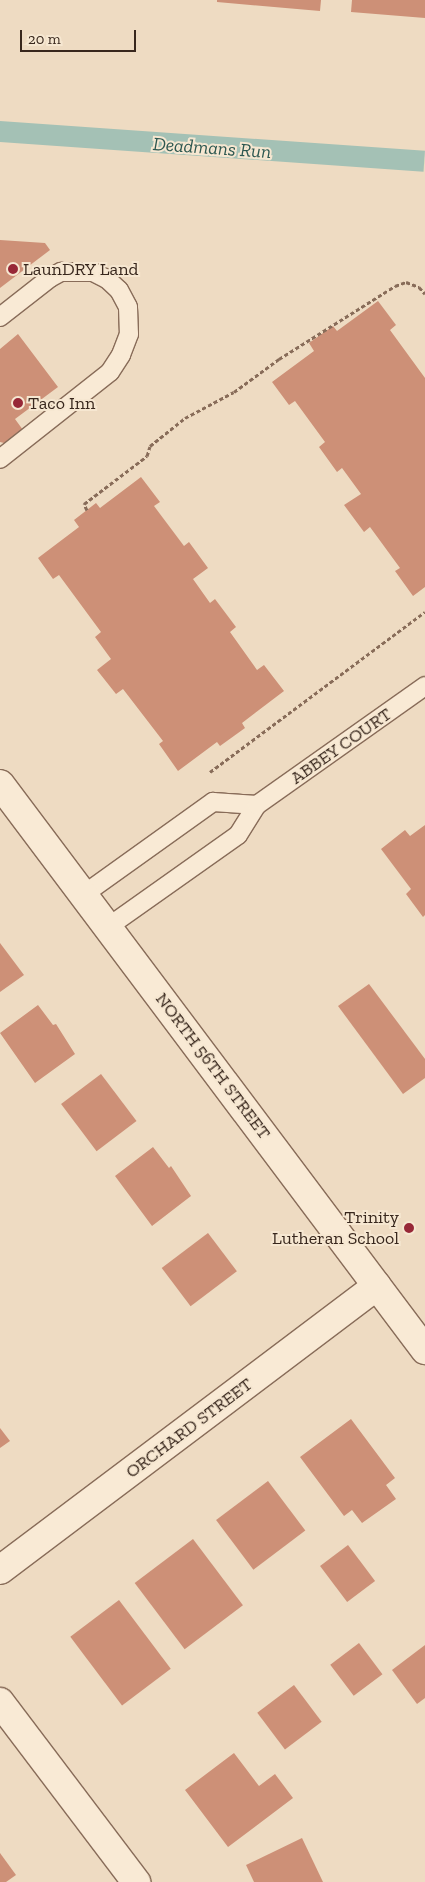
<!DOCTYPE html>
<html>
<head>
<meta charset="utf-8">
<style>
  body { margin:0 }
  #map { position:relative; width:425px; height:1882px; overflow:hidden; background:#eedbc2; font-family:"Zilla Slab",serif }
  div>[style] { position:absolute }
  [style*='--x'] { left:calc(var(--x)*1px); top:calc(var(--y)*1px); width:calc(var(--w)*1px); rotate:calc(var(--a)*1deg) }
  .water>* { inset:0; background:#a4c1b5; transform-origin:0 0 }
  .building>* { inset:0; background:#cd9077; transform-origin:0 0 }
  .path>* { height:3px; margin-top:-1.5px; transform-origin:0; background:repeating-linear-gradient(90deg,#886c59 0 4px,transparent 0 6.5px) }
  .roads { filter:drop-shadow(1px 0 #886c59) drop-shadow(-1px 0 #886c59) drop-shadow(0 1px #886c59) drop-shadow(0 -1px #886c59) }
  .lane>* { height:18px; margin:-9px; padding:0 9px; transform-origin:9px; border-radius:9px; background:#f9ead5 }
  .street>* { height:28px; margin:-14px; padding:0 14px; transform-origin:14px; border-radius:14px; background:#f9ead5 }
  .secondary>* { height:28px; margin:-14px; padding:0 14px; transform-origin:14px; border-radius:14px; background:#f9ead5 }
  .dots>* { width:14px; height:14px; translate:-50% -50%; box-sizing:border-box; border:2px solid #f6e7d1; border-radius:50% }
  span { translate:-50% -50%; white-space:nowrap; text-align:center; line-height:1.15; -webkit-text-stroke:4px #f6e7d1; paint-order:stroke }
  .poi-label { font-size:18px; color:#38271d }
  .left { translate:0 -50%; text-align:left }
  .right { translate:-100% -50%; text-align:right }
  .street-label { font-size:18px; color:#38271d }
  .water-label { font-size:19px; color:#2c5750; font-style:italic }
  .scale { position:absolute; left:20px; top:30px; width:116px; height:22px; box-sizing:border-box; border:2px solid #38271d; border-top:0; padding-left:6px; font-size:15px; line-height:18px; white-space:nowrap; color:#38271d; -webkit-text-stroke:4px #f6e7d1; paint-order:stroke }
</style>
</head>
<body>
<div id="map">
  <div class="water">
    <i style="left:0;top:121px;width:426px;height:21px;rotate:4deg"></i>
  </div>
  <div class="building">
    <i style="clip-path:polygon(217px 0,321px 0,320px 11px,217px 2px)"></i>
    <i style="clip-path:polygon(352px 0,425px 0,425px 18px,351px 12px)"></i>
    <i style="clip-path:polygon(0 240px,45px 243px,50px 250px,0 288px)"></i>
    <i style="clip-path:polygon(378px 301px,396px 325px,390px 330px,425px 378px,425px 587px,413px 596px,395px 571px,400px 568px,370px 527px,364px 532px,344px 505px,361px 494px,342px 468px,337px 472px,319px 447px,325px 442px,295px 401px,289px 405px,272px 382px,314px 351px,309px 343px,333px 326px,337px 331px)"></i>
    <i style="clip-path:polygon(18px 334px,58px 387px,15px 419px,23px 430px,4px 443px,0 442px,0 349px)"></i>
    <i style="clip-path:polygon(141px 477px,160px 502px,154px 506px,184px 546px,189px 542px,208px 568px,193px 579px,210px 603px,215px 599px,236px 627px,230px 632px,257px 670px,264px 665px,284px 691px,242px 723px,245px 728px,220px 746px,217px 742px,178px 771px,159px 744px,163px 741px,123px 689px,116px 694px,97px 670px,111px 659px,95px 637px,101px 632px,59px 575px,53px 579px,38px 558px,79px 527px,74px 520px,96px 503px,100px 508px)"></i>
    <i style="clip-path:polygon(425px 825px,425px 915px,423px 917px,406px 894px,411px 889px,381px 849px,405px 830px,410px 836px)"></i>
    <i style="clip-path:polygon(0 943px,24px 975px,0 992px)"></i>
    <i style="clip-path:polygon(369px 984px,425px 1059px,425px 1078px,403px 1094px,338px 1006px)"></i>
    <i style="clip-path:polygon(38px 1005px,53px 1025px,56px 1024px,75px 1054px,35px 1083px,0 1033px)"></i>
    <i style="left:101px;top:1074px;width:59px;height:50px;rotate:53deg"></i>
    <i style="clip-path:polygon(153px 1147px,169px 1168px,171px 1166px,191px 1196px,152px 1226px,115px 1176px)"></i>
    <i style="left:208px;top:1233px;width:48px;height:58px;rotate:53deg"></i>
    <i style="clip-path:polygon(351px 1419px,395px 1478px,386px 1485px,396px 1499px,362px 1523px,352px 1510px,344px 1516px,300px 1457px)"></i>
    <i style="clip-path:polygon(0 1428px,10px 1441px,0 1448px)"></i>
    <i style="left:268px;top:1481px;width:62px;height:65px;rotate:53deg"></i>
    <i style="left:193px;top:1539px;width:83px;height:73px;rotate:53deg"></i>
    <i style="left:348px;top:1545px;width:45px;height:35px;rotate:53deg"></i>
    <i style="left:119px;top:1600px;width:86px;height:61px;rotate:53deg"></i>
    <i style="left:359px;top:1643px;width:39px;height:36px;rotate:53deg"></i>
    <i style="clip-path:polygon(425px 1645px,425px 1698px,417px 1704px,392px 1670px)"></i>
    <i style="left:294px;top:1685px;width:46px;height:46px;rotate:53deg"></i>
    <i style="clip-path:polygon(234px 1753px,259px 1786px,275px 1774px,293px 1798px,228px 1847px,185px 1790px)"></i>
    <i style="clip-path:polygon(302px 1838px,323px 1882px,254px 1882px,246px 1865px)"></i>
    <i style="clip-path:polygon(0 1853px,16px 1875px,6px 1882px,0 1882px)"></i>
  </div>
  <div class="path">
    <i style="--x:87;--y:510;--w:7;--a:-117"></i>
    <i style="--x:84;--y:504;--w:79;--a:-37.3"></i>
    <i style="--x:147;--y:456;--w:10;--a:-73"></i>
    <i style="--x:150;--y:446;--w:45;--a:-38.7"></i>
    <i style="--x:185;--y:418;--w:55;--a:-28"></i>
    <i style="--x:234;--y:392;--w:56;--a:-36.3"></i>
    <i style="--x:279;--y:359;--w:137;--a:-32.2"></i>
    <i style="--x:395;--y:286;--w:12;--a:-20"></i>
    <i style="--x:406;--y:282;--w:14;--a:21"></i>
    <i style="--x:419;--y:287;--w:9;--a:49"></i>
    <i style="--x:210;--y:772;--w:268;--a:-36.7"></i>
  </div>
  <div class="roads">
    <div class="lane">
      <i style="--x:0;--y:317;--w:63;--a:-38"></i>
      <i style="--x:50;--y:278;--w:13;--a:-29"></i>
      <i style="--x:61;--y:272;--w:32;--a:0"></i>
      <i style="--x:93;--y:272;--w:16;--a:27"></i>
      <i style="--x:107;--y:279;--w:16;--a:43"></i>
      <i style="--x:119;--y:290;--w:19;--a:62"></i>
      <i style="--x:128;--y:307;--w:27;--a:88"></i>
      <i style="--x:129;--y:334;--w:22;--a:111"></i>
      <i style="--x:121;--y:355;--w:20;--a:123"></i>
      <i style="--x:110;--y:372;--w:140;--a:141.7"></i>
      <i style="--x:83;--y:895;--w:160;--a:-35.6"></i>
      <i style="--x:213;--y:802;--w:44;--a:3.9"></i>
      <i style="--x:108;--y:927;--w:159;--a:-35.3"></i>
      <i style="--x:238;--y:835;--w:36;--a:-58"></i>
      <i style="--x:257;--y:805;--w:206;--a:-35.3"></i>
    </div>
    <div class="street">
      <i style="--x:0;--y:1570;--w:472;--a:-37"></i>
      <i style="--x:0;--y:1702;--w:226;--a:52.9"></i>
    </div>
    <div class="secondary">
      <i style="--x:0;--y:784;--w:708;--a:53.1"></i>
    </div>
  </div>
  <div class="dots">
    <i style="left:13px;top:269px;background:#972837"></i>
    <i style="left:18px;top:403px;background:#972837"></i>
    <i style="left:409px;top:1228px;background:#972837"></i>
  </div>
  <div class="poi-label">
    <span class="left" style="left:23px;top:269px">LaunDRY Land</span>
    <span class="left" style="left:28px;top:403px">Taco Inn</span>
    <span class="right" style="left:399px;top:1228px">Trinity<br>Lutheran School</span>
  </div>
  <div class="street-label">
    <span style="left:341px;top:746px;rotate:-35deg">ABBEY COURT</span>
    <span style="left:213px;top:1066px;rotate:53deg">NORTH 56TH STREET</span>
    <span style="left:189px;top:1428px;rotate:-37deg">ORCHARD STREET</span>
  </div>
  <div class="water-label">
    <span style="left:212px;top:148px;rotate:4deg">Deadmans Run</span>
  </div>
  <div class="scale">20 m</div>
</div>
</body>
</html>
